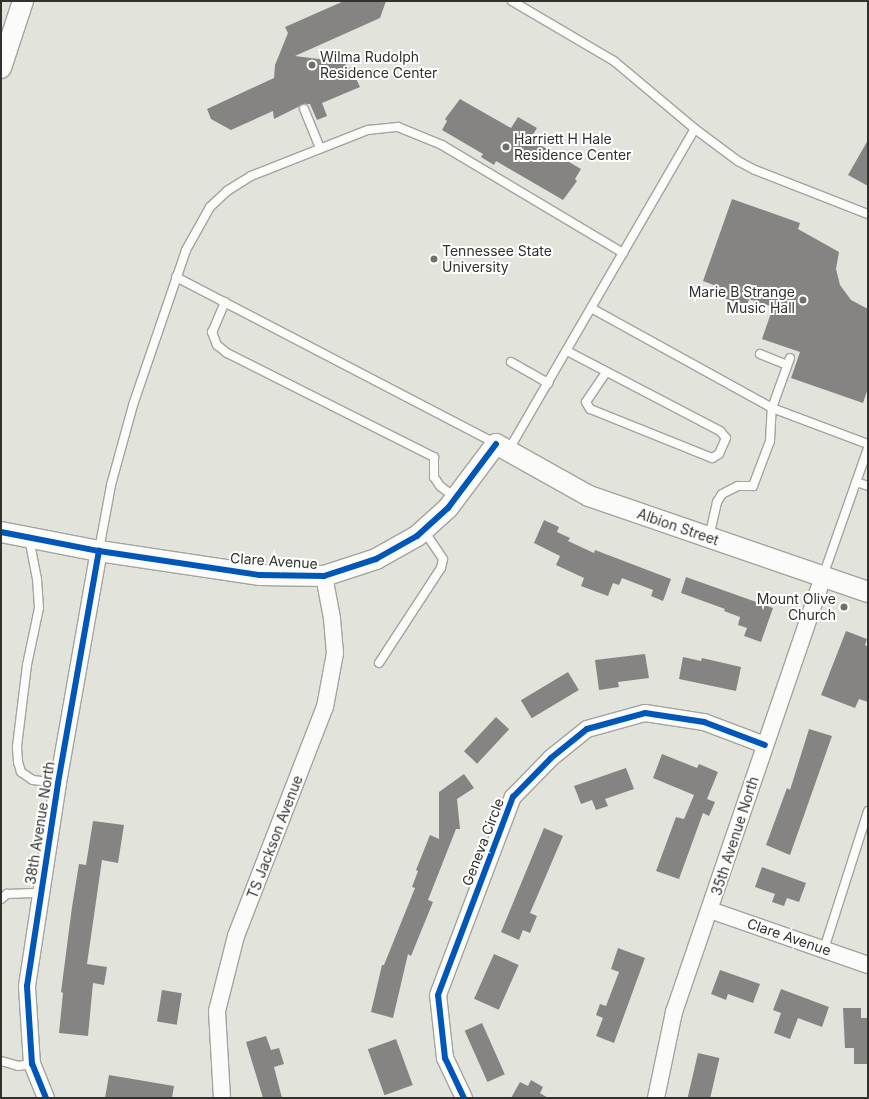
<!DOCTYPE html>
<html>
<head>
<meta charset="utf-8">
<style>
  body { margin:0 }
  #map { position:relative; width:869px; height:1099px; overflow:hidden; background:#e2e4dc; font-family:Inter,sans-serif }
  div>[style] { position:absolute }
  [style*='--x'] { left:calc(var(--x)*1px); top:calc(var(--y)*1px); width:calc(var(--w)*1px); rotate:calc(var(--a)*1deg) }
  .building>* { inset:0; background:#858482; transform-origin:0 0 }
  .roads { filter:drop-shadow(1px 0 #a3a49e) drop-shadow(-1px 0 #a3a49e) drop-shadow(0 1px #a3a49e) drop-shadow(0 -1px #a3a49e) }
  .service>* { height:8px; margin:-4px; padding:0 4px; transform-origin:4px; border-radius:4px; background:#fbfbfa }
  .minor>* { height:16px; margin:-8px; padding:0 8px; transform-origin:8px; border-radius:8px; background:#fbfbfa }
  .tertiary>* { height:20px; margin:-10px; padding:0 10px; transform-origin:10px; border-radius:10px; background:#fbfbfa }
  .cycleway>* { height:6px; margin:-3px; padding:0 3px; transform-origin:3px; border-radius:3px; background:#0057b8 }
  .dots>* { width:11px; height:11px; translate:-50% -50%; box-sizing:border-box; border:2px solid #fff; border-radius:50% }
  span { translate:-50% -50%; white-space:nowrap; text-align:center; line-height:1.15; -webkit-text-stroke:4px #fff; paint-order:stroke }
  .poi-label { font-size:14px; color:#31322d }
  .left { translate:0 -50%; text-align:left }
  .right { translate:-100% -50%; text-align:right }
  .street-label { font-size:14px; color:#31322d }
  .frame { position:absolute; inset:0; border:2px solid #31322d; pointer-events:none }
</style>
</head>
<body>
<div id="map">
  <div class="building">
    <i style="clip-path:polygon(344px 1px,386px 1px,380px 18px,295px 56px,343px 62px,352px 70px,360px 87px,322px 103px,327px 116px,317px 120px,310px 104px,304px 104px,274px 119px,273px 111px,231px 130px,211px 119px,207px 109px,274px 78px,275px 65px,288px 33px,285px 27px)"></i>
    <i style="clip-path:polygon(460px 99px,511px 128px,518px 117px,537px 128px,530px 139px,581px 169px,575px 179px,577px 181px,563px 200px,496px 161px,494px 165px,481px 157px,483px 154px,442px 130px,447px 121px,445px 119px)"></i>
    <i style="clip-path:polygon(868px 140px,868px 186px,848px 175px)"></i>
    <i style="clip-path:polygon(732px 199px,800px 223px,798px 229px,839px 252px,836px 269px,840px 285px,851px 300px,868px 309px,868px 388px,863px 403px,791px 378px,800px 352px,762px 339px,773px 307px,749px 299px,747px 306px,721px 297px,724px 289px,703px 281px)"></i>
    <i style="clip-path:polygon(544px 520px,559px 527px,557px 532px,570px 538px,568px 541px,594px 553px,595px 550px,671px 579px,663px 601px,651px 596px,653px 590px,622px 578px,619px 585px,613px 583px,608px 596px,581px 586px,584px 578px,556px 565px,560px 556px,534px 543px)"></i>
    <i style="clip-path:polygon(686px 577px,773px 608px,761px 642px,744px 636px,747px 628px,738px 625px,740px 617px,724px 611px,725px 609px,681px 593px)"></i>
    <i style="clip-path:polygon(846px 631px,867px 639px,865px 645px,868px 647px,868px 702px,859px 699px,855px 708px,821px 695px)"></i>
    <i style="clip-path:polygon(645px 654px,649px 678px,618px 682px,619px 687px,599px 690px,595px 660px)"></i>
    <i style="clip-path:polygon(683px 657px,701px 661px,702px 658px,741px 667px,736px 691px,679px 679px)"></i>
    <i style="left:568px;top:672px;width:21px;height:55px;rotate:59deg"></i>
    <i style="left:496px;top:717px;width:18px;height:47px;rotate:43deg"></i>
    <i style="clip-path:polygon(809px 729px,832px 736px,790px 855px,766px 845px,787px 788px,790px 790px)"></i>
    <i style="clip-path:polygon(662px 754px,697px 768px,699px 764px,718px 772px,707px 799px,715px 802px,709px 816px,703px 813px,679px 879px,656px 871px,676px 817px,684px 819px,694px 795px,653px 778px)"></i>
    <i style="clip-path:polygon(626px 768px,634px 789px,605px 799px,608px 806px,596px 810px,592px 800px,581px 804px,574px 786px)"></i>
    <i style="clip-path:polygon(464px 774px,474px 788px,457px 799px,460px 829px,456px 829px,428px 900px,433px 902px,411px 956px,408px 954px,393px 1018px,371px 1012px,382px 965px,384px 965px,415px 888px,412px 887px,418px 871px,416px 870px,430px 835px,439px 839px,439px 792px)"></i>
    <i style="clip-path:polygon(93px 821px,124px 825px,118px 863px,102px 860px,87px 964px,107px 967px,104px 985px,93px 983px,88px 1036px,59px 1033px,63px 993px,61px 992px,72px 907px,79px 864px,86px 865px)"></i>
    <i style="clip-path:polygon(544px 828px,563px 836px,530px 913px,537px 916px,530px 933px,523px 930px,519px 940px,501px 932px)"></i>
    <i style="clip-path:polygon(762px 867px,806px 883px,799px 902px,787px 898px,784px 906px,772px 902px,775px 894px,755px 887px)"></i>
    <i style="clip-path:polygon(618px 948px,645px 958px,614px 1043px,596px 1036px,603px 1018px,596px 1015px,600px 1004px,606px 1006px,619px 972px,611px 969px)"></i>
    <i style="left:494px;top:954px;width:27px;height:49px;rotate:24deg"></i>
    <i style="clip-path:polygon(720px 970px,760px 984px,753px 1003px,728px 994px,726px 1000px,711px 994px)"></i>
    <i style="clip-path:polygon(781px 989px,829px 1007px,822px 1027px,798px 1018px,790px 1039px,774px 1033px,781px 1013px,773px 1010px)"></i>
    <i style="left:162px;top:990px;width:20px;height:32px;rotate:9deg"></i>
    <i style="clip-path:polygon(843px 1008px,861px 1008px,861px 1018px,868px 1018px,868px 1064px,854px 1064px,854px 1048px,845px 1048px)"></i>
    <i style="left:482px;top:1023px;width:56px;height:19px;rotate:66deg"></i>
    <i style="clip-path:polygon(266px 1036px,271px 1050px,279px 1048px,284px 1064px,274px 1067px,282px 1098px,263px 1098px,246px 1042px)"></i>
    <i style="left:396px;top:1039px;width:49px;height:30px;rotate:70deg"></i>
    <i style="left:698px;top:1053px;width:22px;height:46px;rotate:13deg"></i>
    <i style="clip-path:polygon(109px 1075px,174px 1086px,172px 1098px,105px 1098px)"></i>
    <i style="clip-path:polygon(531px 1080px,543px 1087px,540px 1093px,548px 1098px,511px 1098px,520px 1082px,528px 1086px)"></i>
  </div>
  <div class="roads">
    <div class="service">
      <i style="--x:512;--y:1;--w:118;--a:30.5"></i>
      <i style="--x:614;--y:61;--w:106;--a:40"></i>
      <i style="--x:695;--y:129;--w:54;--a:36.7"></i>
      <i style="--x:738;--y:161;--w:19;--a:28"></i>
      <i style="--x:755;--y:170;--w:121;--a:21.3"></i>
      <i style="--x:304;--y:109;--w:42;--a:67.7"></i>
      <i style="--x:176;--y:277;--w:360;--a:27.5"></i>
      <i style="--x:225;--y:302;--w:33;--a:113"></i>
      <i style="--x:212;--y:332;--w:14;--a:69"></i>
      <i style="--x:217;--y:345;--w:13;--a:39"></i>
      <i style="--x:227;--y:353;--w:232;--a:26.7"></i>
      <i style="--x:434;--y:457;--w:20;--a:90"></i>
      <i style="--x:434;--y:477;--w:11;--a:56"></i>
      <i style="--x:440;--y:486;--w:20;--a:37"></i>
      <i style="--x:591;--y:308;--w:207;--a:28.9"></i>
      <i style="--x:772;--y:408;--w:103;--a:20.6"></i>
      <i style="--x:567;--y:351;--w:173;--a:27.6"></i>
      <i style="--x:720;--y:431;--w:9;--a:49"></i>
      <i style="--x:726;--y:438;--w:17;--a:114"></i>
      <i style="--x:719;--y:454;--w:8;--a:150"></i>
      <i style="--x:712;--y:458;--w:131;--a:-158.1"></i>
      <i style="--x:590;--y:409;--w:8;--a:-120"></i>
      <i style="--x:586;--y:402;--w:36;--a:-56"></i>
      <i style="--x:760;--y:354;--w:29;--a:22"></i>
      <i style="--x:511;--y:362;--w:43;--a:29.6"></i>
      <i style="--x:508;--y:451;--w:372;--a:-59.9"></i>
      <i style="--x:856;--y:482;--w:13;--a:18"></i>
      <i style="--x:709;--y:537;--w:36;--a:-77"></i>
      <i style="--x:717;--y:502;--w:9;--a:-58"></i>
      <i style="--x:722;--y:494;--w:18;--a:-27"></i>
      <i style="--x:738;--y:486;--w:15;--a:0"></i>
      <i style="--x:753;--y:486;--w:48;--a:-69.3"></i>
      <i style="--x:770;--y:441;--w:33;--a:-87"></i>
      <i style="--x:772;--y:408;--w:53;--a:-70.2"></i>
      <i style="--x:29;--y:538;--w:42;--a:79"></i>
      <i style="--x:37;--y:579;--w:29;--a:86"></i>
      <i style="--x:39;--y:608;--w:58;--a:101.9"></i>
      <i style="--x:27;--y:665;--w:83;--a:97"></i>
      <i style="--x:17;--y:747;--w:15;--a:86"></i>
      <i style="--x:18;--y:762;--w:10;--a:73"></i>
      <i style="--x:21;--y:772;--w:14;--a:34"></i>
      <i style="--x:33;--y:780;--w:25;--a:7"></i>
      <i style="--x:99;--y:550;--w:66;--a:-79.5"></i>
      <i style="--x:111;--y:485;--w:83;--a:-74.6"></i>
      <i style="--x:133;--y:405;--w:164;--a:-71.1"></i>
      <i style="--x:186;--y:250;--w:49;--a:-60.8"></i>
      <i style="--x:210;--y:207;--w:23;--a:-43"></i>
      <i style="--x:227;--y:191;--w:28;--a:-32"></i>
      <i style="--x:251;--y:176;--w:126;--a:-21.5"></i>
      <i style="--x:368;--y:130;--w:30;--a:-6"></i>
      <i style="--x:398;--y:127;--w:48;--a:22.2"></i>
      <i style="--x:442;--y:145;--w:211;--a:30.8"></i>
      <i style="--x:823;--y:576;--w:136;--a:-70.6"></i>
      <i style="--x:379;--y:663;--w:113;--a:-56.9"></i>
      <i style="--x:441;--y:568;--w:9;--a:-77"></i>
      <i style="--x:443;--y:559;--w:34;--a:-124"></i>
      <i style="--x:1;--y:899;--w:8;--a:-40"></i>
      <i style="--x:7;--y:894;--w:34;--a:-2"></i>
      <i style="--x:824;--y:949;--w:145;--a:-72.3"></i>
      <i style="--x:1;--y:1061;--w:18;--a:16"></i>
      <i style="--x:18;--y:1066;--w:14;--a:-8"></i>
    </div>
    <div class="minor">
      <i style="--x:710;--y:910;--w:167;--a:19.2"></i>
      <i style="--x:46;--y:1098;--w:37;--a:-112"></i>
      <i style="--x:32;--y:1064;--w:78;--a:-93.7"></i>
      <i style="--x:27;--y:986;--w:205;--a:-81.3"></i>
      <i style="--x:58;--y:783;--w:236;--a:-80"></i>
      <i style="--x:222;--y:1098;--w:87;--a:-93.3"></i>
      <i style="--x:217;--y:1011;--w:77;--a:-75.8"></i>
      <i style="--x:236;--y:936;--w:246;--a:-68.8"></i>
      <i style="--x:325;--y:707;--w:55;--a:-79.5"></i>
      <i style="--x:335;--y:653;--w:35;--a:-95"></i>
      <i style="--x:332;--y:618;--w:43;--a:-100.8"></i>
      <i style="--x:464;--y:1098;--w:44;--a:-115.4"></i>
      <i style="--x:445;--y:1058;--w:63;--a:-96.3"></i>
      <i style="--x:438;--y:995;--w:212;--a:-69.3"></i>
      <i style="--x:513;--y:797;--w:54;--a:-45.7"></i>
      <i style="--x:551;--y:758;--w:46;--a:-38.9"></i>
      <i style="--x:587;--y:729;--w:60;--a:-15.4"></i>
      <i style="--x:645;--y:713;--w:60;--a:8.7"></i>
      <i style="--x:704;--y:722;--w:65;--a:20.7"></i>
      <i style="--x:656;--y:1098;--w:88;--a:-78.2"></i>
      <i style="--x:674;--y:1012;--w:460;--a:-71.1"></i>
    </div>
    <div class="tertiary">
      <i style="--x:1;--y:68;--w:71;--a:-71.8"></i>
      <i style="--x:1;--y:532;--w:100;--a:11"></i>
      <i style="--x:99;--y:551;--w:163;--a:8.5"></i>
      <i style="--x:260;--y:575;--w:64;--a:0.9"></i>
      <i style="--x:324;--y:576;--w:55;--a:-18.1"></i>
      <i style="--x:376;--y:559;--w:47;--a:-29.3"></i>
      <i style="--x:417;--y:536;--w:42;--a:-42.1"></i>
      <i style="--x:448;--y:508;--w:80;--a:-53.1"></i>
      <i style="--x:496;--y:444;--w:107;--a:29.2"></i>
      <i style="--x:589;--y:496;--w:295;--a:19"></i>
    </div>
  </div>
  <div class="cycleway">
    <i style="--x:1;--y:532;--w:100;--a:11"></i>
    <i style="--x:99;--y:551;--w:163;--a:8.5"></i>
    <i style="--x:260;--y:575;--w:64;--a:0.9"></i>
    <i style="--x:324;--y:576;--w:55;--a:-18.1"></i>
    <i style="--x:376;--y:559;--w:47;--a:-29.3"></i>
    <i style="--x:417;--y:536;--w:42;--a:-42.1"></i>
    <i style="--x:448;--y:508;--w:80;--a:-53.1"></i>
    <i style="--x:46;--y:1098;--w:37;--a:-112"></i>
    <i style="--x:32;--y:1064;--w:78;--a:-93.7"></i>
    <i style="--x:27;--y:986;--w:205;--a:-81.3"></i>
    <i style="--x:58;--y:783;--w:236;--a:-80"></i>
    <i style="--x:464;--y:1098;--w:44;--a:-115.4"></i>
    <i style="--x:445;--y:1058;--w:63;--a:-96.3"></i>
    <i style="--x:438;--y:995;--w:212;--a:-69.3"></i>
    <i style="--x:513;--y:797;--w:54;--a:-45.7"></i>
    <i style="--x:551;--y:758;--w:46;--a:-38.9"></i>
    <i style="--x:587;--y:729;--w:60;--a:-15.4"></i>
    <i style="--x:645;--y:713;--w:60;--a:8.7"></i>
    <i style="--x:704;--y:722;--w:65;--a:20.7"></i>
  </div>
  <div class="dots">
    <i style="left:312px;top:65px;background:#6f706a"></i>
    <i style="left:506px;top:147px;background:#6f706a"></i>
    <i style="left:434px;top:259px;background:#6f706a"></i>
    <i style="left:803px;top:300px;background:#6f706a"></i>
    <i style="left:844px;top:607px;background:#6f706a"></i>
  </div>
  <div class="poi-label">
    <span class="left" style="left:320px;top:65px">Wilma Rudolph<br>Residence Center</span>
    <span class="left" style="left:514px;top:147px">Harriett H Hale<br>Residence Center</span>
    <span class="left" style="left:442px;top:259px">Tennessee State<br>University</span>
    <span class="right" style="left:795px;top:300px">Marie B Strange<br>Music Hall</span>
    <span class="right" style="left:836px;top:607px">Mount Olive<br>Church</span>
  </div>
  <div class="street-label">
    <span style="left:678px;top:527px;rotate:19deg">Albion Street</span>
    <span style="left:274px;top:561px;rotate:4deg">Clare Avenue</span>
    <span style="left:40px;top:823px;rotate:-81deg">38th Avenue North</span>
    <span style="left:735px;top:836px;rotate:-72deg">35th Avenue North</span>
    <span style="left:275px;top:837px;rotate:-69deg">TS Jackson Avenue</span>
    <span style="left:483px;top:842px;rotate:-69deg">Geneva Circle</span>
    <span style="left:789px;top:937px;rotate:19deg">Clare Avenue</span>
  </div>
  <div class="frame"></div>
</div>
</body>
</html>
